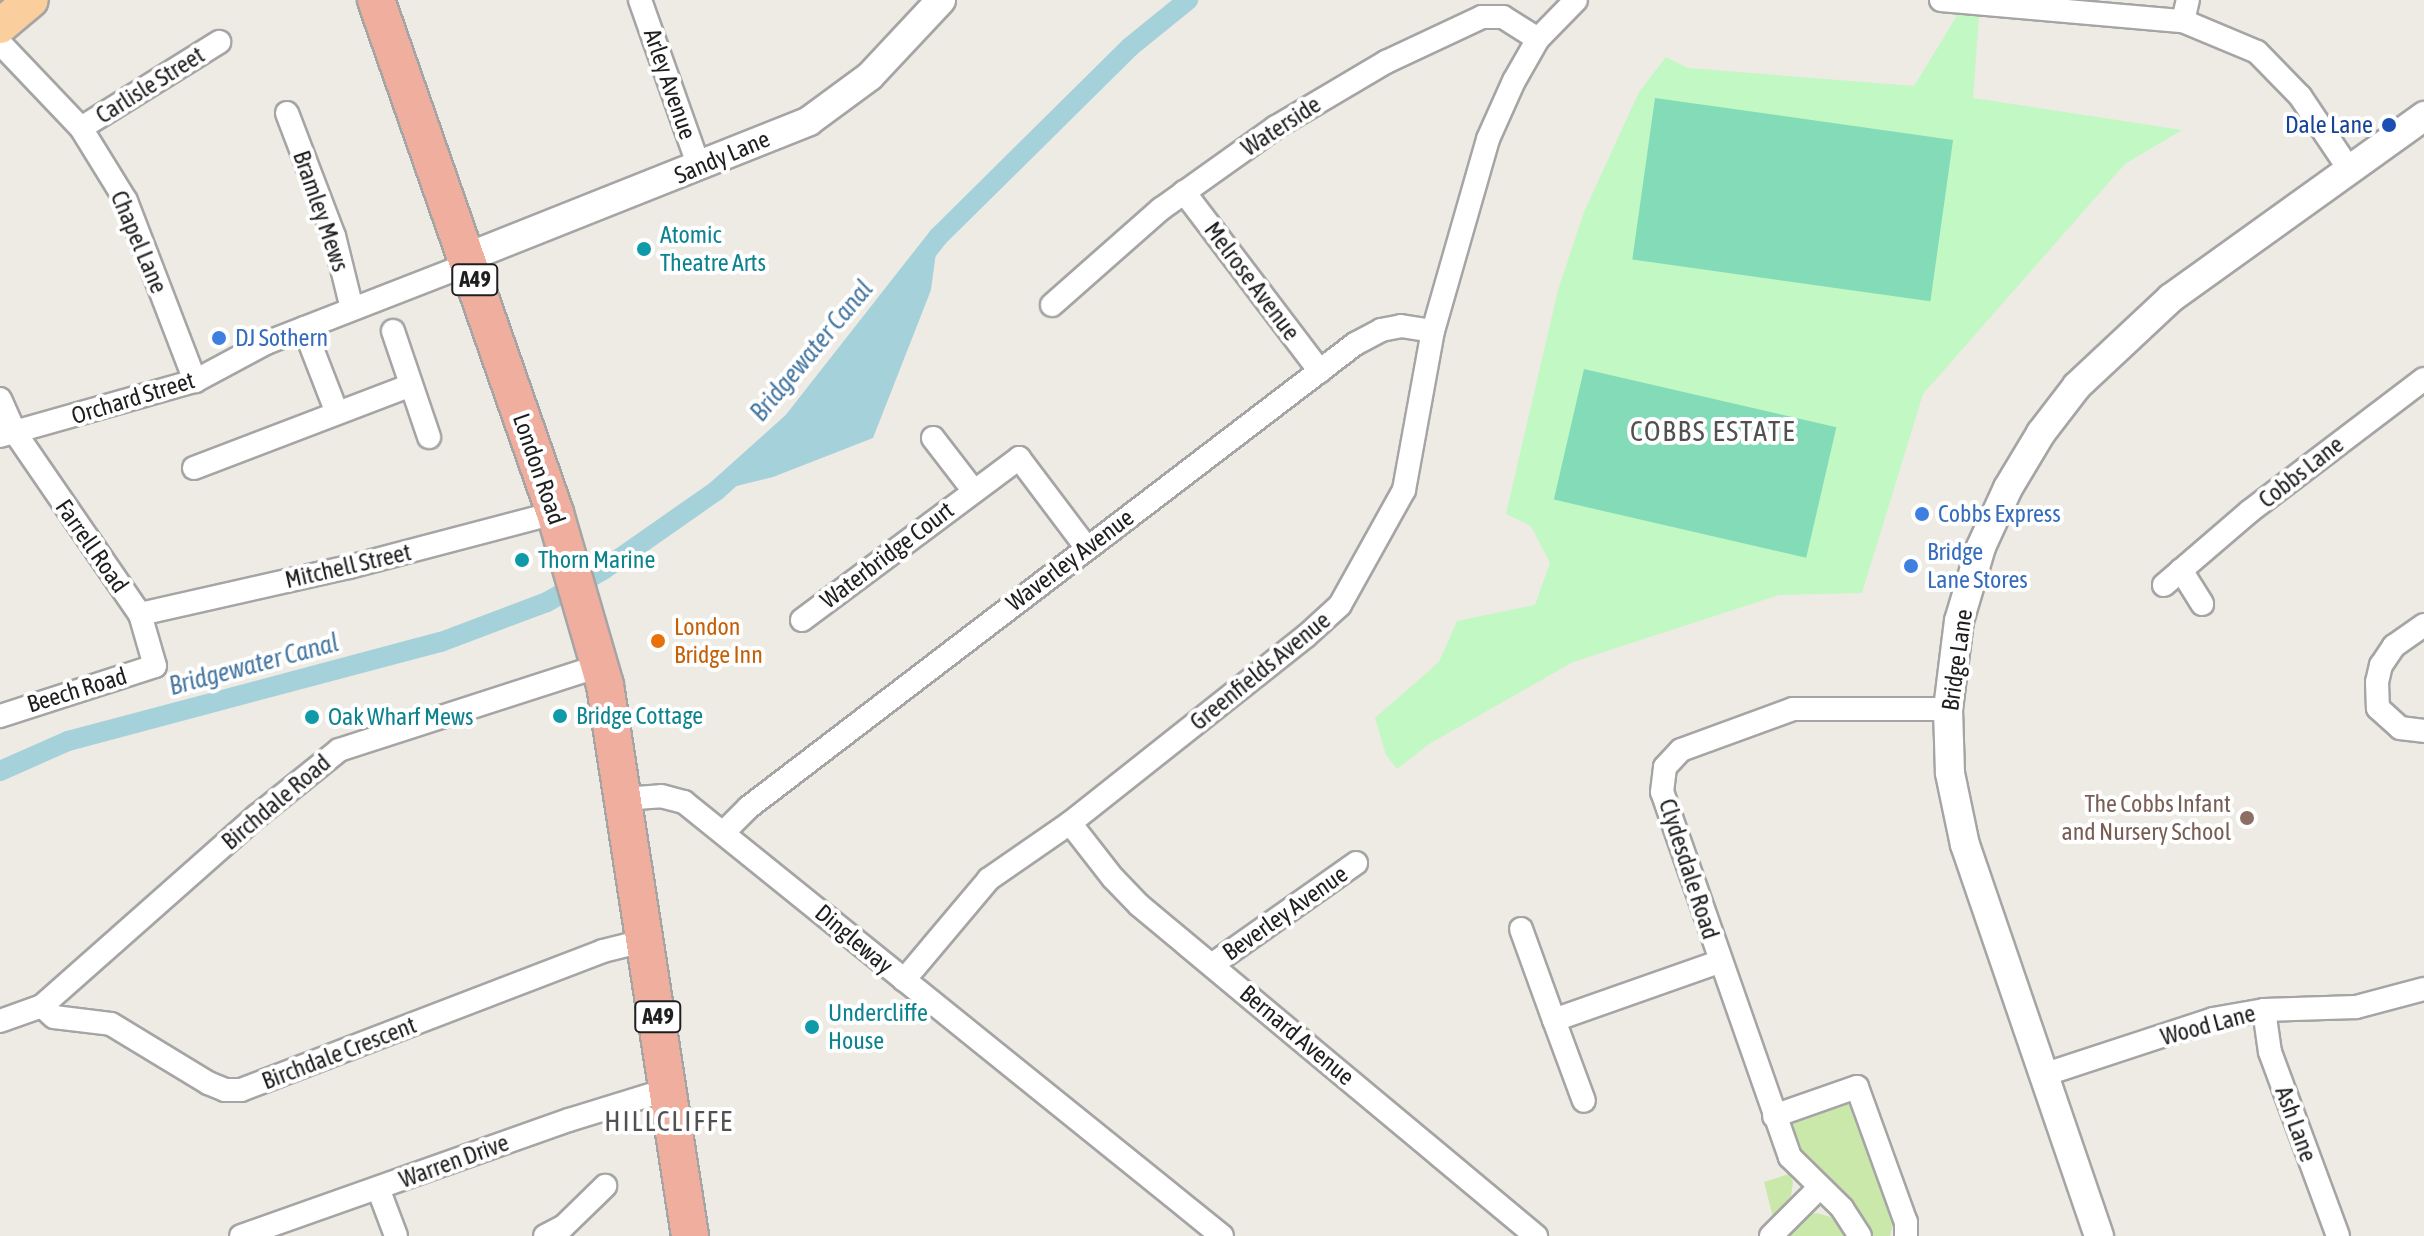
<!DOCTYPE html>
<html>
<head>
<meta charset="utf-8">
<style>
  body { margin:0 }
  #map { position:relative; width:2424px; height:1236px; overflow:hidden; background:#eeebe4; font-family:"Asap Condensed",sans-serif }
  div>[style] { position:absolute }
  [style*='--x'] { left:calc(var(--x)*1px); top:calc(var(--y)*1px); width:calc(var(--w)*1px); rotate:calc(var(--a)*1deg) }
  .grass>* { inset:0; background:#cae8aa }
  .park>* { inset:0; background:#c1f8c4 }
  .pitch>* { inset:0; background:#83dcb7; transform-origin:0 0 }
  .water>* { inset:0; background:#a5d1db }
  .canal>* { height:20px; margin:-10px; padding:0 10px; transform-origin:10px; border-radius:10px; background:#a5d1db }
  .roads { filter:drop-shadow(2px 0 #a5a5a5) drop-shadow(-2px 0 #a5a5a5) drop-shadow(0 2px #a5a5a5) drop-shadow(0 -2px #a5a5a5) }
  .minor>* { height:22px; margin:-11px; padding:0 11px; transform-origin:11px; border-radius:11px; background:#fff }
  .tertiary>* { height:28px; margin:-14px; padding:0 14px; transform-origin:14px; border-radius:14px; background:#fff }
  .primary>* { height:34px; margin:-17px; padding:0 17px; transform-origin:17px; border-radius:17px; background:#facf9d }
  .trunk>* { height:36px; margin:-18px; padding:0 18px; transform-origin:18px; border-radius:18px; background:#f0ae9e }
  .dots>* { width:22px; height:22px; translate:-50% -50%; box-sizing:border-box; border:4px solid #fff; border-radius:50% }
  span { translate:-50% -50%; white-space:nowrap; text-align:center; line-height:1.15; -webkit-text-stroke:8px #fff; paint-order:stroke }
  .shield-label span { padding:2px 6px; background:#fff; border:2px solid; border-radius:6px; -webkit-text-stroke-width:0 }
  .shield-label { font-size:22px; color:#1e1e1e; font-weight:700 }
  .street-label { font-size:24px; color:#1e1e1e }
  .transit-label { font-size:24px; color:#164399 }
  .right { translate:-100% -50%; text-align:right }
  .culture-label { font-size:24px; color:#0d838f }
  .left { translate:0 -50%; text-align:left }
  .shop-label { font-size:24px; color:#366cbe }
  .food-label { font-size:24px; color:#c56008 }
  .education-label { font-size:24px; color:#785e54 }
  .water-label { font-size:26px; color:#4979a3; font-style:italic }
  .quarter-label { font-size:28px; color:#515151; letter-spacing:2px }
</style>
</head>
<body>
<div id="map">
  <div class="grass">
    <i style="clip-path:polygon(1840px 1103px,1848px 1104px,1856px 1112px,1894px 1222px,1890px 1236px,1873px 1236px,1856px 1209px,1797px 1146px,1788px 1127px,1790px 1120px)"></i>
    <i style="clip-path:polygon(1789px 1174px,1793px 1182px,1791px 1196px,1773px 1217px,1764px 1182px)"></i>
    <i style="clip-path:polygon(1816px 1213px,1831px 1217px,1846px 1236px,1786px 1236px,1806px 1216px)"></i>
  </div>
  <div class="park">
    <i style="clip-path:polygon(1958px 14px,1979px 16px,1973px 98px,2182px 130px,2125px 164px,1923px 394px,1862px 593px,1779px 595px,1573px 662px,1429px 744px,1397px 769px,1386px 755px,1375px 718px,1439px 662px,1457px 621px,1535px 605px,1550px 563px,1531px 526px,1506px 514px,1558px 290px,1584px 212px,1639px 92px,1666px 57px,1688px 68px,1914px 86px)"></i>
  </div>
  <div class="pitch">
    <i style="left:1655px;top:98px;width:301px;height:163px;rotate:8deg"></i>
    <i style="left:1584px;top:369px;width:259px;height:134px;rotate:13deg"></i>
  </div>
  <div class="water">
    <i style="clip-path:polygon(938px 237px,931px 290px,873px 438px,773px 477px,716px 491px,793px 422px)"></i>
  </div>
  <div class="canal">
    <i style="--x:0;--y:771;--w:74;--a:-23.8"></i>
    <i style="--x:68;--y:741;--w:386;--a:-14.9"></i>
    <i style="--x:441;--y:642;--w:113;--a:-20.7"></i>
    <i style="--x:547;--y:602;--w:64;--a:-29.7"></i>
    <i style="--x:603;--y:570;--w:138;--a:-35"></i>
    <i style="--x:716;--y:491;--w:103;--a:-41.9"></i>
    <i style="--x:793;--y:422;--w:235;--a:-51.9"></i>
    <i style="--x:938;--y:237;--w:270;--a:-44.7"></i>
    <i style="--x:1130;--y:47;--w:75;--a:-39"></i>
  </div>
  <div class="roads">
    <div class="minor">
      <i style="--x:640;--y:0;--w:177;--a:70.5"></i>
      <i style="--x:1941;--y:0;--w:243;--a:5"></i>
      <i style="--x:2183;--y:21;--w:80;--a:22.7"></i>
      <i style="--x:2257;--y:52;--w:62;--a:45.7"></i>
      <i style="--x:2300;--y:96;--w:88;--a:56.1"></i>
      <i style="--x:2183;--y:21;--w:22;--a:-77"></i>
      <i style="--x:0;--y:43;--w:117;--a:46.4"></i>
      <i style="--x:81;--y:128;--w:86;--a:58.3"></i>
      <i style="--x:126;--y:201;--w:193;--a:69"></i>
      <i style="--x:287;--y:113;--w:132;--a:69.1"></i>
      <i style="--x:334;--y:236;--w:75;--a:76.1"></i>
      <i style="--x:81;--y:128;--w:163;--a:-31.9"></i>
      <i style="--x:1184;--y:192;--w:225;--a:52.8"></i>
      <i style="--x:1052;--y:305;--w:145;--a:-41.4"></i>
      <i style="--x:1161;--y:209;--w:141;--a:-35.5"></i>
      <i style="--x:1276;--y:127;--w:128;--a:-30.6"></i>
      <i style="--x:1386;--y:62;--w:106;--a:-25.1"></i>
      <i style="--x:1482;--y:17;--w:21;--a:0"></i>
      <i style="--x:1503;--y:17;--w:41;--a:32.2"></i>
      <i style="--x:304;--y:328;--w:91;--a:68.8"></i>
      <i style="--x:393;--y:331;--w:112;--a:71.2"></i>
      <i style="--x:0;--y:399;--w:35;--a:66"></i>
      <i style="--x:14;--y:431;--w:222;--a:55.5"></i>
      <i style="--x:140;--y:614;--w:54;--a:73.9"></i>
      <i style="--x:155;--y:666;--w:163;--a:162.1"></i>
      <i style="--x:0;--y:436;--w:203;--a:-15.8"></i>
      <i style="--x:195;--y:381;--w:81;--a:-28.2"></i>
      <i style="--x:266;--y:343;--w:206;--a:-21.3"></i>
      <i style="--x:458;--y:268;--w:13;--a:-39"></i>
      <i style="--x:933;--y:438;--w:66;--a:52.4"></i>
      <i style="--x:194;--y:468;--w:232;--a:-20.9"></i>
      <i style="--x:2181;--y:570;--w:40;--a:58"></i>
      <i style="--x:2164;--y:585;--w:113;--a:-40.7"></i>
      <i style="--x:2250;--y:511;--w:218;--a:-37.2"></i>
      <i style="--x:140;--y:614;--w:214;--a:-12.7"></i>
      <i style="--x:349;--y:567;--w:213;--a:-14.7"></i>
      <i style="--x:802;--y:620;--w:271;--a:-36.7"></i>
      <i style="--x:1019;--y:458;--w:111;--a:53"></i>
      <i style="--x:2424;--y:625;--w:37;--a:145"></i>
      <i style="--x:2394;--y:646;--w:23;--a:124"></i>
      <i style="--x:2381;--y:665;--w:17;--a:103"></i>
      <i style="--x:2377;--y:682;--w:26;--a:88"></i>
      <i style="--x:2378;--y:708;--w:30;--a:42"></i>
      <i style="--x:2400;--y:728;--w:24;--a:7"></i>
      <i style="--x:622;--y:799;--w:39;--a:-4"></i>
      <i style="--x:661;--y:796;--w:24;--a:15"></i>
      <i style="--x:684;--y:802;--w:691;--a:38.89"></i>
      <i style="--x:1070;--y:823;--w:70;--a:52"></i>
      <i style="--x:1113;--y:878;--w:37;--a:46"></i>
      <i style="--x:1139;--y:905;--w:517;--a:39.82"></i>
      <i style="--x:724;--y:832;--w:35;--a:-45"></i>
      <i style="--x:749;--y:807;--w:763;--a:-37.38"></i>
      <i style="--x:1355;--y:344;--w:30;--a:-28"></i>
      <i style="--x:1381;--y:330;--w:20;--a:-11"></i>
      <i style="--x:1401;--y:326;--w:32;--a:9"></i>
      <i style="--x:1521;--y:929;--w:97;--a:70.1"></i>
      <i style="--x:1554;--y:1020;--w:175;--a:-19.4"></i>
      <i style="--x:1213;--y:964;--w:175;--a:-35.2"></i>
      <i style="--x:904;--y:980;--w:132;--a:-49.9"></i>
      <i style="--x:989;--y:879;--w:98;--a:-34.7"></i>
      <i style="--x:1070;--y:823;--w:300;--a:-38.4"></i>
      <i style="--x:1305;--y:637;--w:47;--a:-42.4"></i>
      <i style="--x:1340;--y:605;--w:132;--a:-60.9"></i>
      <i style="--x:1404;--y:490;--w:162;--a:-79.7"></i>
      <i style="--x:1433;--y:331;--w:200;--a:-74"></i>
      <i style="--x:1488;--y:139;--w:64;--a:-65.9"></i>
      <i style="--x:1514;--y:81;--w:48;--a:-60.3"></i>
      <i style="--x:1538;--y:39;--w:54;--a:-45.7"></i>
      <i style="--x:42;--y:1006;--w:16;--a:43"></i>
      <i style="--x:54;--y:1017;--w:57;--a:7"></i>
      <i style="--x:111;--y:1024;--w:114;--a:31.3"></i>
      <i style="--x:208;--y:1083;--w:18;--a:22"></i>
      <i style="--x:225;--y:1090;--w:16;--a:0"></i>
      <i style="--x:241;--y:1090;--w:388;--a:-21"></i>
      <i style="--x:603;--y:951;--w:45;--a:-14"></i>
      <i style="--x:2264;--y:1010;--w:42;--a:81.9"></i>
      <i style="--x:2270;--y:1052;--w:196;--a:69.7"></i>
      <i style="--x:1554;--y:1020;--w:86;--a:69.7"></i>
      <i style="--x:0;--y:1021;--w:45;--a:-19.7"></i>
      <i style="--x:42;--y:1006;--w:287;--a:-41.5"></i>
      <i style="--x:257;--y:816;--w:105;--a:-38.8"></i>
      <i style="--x:339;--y:750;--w:273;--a:-17.9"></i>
      <i style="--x:2043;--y:1075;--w:179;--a:-18.2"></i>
      <i style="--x:2213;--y:1019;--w:52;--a:-10"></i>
      <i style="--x:2264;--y:1010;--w:92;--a:-1.9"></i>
      <i style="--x:2356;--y:1007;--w:70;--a:-14.8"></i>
      <i style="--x:1774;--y:1116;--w:88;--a:-19.3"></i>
      <i style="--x:1857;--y:1087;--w:144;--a:70.1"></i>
      <i style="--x:1906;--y:1222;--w:14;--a:90"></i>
      <i style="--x:378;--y:1188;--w:51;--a:69.4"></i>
      <i style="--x:241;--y:1236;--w:348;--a:-19.5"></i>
      <i style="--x:569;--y:1120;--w:105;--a:-17.2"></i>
      <i style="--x:545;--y:1236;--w:20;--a:-27"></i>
      <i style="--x:563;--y:1227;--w:59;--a:-44.3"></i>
      <i style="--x:1771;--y:1236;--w:69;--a:-45"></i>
      <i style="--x:1860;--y:1236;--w:33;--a:-123"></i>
      <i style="--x:1842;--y:1208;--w:73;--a:-135.6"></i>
      <i style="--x:1790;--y:1157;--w:387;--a:-109.3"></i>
      <i style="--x:1662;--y:792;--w:25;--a:-83"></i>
      <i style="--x:1665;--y:767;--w:23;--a:-47"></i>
      <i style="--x:1681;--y:750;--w:119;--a:-20.1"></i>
      <i style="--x:1793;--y:709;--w:155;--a:0"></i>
    </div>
    <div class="tertiary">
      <i style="--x:468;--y:260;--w:12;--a:-35"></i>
      <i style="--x:478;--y:253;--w:356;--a:-21.7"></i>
      <i style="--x:809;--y:121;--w:76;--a:-36.4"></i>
      <i style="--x:870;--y:76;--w:104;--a:-46.9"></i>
      <i style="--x:2099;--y:1236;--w:413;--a:-108.9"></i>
      <i style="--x:1965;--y:845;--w:74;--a:-101.8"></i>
      <i style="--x:1950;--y:773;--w:64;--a:-91.8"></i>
      <i style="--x:1948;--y:709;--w:89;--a:-82.9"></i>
      <i style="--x:1959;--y:621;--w:77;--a:-73.4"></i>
      <i style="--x:1981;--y:547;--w:65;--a:-65.4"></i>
      <i style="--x:2008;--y:488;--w:64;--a:-59"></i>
      <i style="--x:2041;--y:433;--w:59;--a:-52.5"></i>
      <i style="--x:2077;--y:386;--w:129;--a:-43.1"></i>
      <i style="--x:2171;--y:298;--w:312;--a:-35.7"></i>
    </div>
    <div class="primary">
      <i style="--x:0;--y:26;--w:40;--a:-40"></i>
    </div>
    <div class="trunk">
      <i style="--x:376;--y:0;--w:543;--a:70.76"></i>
      <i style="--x:555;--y:513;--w:179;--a:73.8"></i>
      <i style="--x:605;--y:685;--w:558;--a:81.23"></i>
    </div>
  </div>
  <div class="dots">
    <i style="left:2389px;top:125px;background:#1a4fb4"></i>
    <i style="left:644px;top:249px;background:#0f9aa8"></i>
    <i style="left:219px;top:338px;background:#3f7fe0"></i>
    <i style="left:1922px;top:514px;background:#3f7fe0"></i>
    <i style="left:522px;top:560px;background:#0f9aa8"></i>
    <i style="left:1911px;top:566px;background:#3f7fe0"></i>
    <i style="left:658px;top:641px;background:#e8710a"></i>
    <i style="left:560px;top:716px;background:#0f9aa8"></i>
    <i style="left:312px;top:717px;background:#0f9aa8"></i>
    <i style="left:2247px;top:818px;background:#8d6e63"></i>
    <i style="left:812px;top:1027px;background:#0f9aa8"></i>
  </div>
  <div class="shield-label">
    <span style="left:475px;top:280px">A49</span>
    <span style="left:658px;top:1017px">A49</span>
  </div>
  <div class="street-label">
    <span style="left:670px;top:84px;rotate:71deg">Arley Avenue</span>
    <span style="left:150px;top:85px;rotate:-32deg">Carlisle Street</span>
    <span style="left:1281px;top:126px;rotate:-33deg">Waterside</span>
    <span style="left:722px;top:157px;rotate:-23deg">Sandy Lane</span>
    <span style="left:321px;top:211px;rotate:71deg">Bramley Mews</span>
    <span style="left:139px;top:242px;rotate:67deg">Chapel Lane</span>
    <span style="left:1252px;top:281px;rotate:53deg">Melrose Avenue</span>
    <span style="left:133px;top:398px;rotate:-17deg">Orchard Street</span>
    <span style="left:539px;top:469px;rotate:71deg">London Road</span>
    <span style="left:2301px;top:472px;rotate:-38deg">Cobbs Lane</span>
    <span style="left:92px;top:546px;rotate:55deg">Farrell Road</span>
    <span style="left:887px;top:555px;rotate:-37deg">Waterbridge Court</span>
    <span style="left:1070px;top:560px;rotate:-37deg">Waverley Avenue</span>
    <span style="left:348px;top:566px;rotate:-13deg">Mitchell Street</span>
    <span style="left:1957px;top:660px;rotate:-82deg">Bridge Lane</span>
    <span style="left:1260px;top:671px;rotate:-39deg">Greenfields Avenue</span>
    <span style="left:77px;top:690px;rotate:-17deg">Beech Road</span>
    <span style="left:276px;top:802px;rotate:-40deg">Birchdale Road</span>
    <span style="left:1689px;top:869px;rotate:72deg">Clydesdale Road</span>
    <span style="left:1285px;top:913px;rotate:-35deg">Beverley Avenue</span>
    <span style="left:854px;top:939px;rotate:40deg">Dingleway</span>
    <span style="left:2208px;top:1025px;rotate:-15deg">Wood Lane</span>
    <span style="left:1297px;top:1035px;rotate:40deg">Bernard Avenue</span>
    <span style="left:339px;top:1053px;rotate:-21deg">Birchdale Crescent</span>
    <span style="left:2296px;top:1124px;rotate:70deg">Ash Lane</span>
    <span style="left:454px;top:1161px;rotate:-20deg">Warren Drive</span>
  </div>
  <div class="transit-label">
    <span class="right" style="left:2373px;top:125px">Dale Lane</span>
  </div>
  <div class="culture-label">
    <span class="left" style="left:660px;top:249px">Atomic<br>Theatre Arts</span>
    <span class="left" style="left:538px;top:560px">Thorn Marine</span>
    <span class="left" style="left:576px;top:716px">Bridge Cottage</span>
    <span class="left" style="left:328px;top:717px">Oak Wharf Mews</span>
    <span class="left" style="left:828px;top:1027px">Undercliffe<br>House</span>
  </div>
  <div class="shop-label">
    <span class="left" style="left:235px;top:338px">DJ Sothern</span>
    <span class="left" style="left:1938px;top:514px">Cobbs Express</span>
    <span class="left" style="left:1927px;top:566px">Bridge<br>Lane Stores</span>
  </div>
  <div class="food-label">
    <span class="left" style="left:674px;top:641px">London<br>Bridge Inn</span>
  </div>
  <div class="education-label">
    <span class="right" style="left:2231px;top:818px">The Cobbs Infant<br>and Nursery School</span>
  </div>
  <div class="water-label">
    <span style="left:812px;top:351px;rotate:-50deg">Bridgewater Canal</span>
    <span style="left:254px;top:665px;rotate:-15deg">Bridgewater Canal</span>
  </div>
  <div class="quarter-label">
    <span style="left:1713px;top:431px">COBBS ESTATE</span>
    <span style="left:669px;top:1121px">HILLCLIFFE</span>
  </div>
</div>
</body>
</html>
